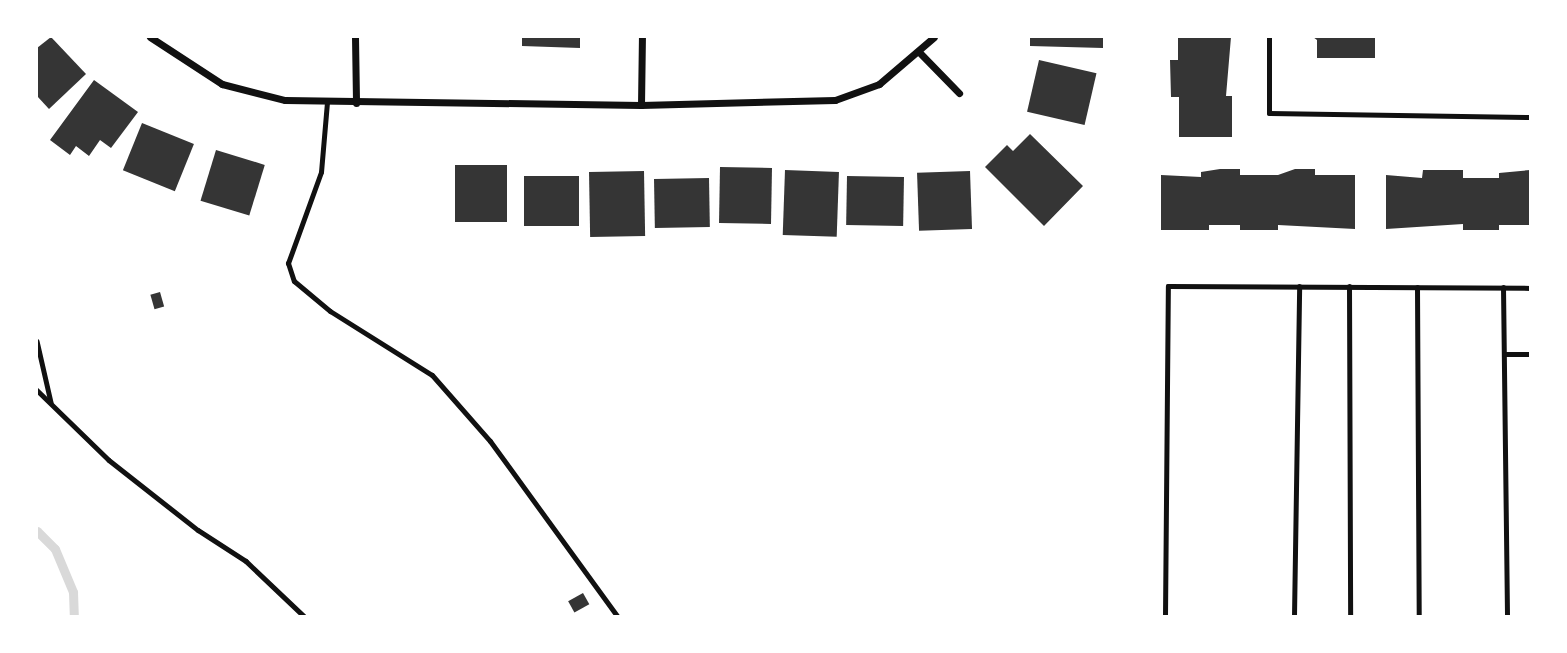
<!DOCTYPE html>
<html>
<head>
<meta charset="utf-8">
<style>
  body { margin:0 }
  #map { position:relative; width:1567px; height:653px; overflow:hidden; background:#fff; font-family:Lato,sans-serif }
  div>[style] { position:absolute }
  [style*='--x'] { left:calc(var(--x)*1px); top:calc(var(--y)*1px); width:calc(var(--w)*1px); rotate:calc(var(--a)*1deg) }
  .stream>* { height:9px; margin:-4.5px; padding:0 4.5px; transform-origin:4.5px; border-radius:4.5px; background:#d9d9d9 }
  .building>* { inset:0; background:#353535; transform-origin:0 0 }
  .path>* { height:4.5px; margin:-2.25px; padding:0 2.25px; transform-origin:2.25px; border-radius:2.25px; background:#111 }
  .service>* { height:5px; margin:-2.5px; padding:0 2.5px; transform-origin:2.5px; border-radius:2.5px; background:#111 }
  .minor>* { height:7px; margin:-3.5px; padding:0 3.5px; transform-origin:3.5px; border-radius:3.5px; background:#111 }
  span { translate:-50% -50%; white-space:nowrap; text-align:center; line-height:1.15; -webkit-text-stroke:5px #fff; paint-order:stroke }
  .frame { position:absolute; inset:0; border:38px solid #fff; pointer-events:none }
</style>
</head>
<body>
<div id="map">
  <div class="stream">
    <i style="--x:37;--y:531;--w:25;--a:45"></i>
    <i style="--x:55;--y:549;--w:47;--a:67.3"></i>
    <i style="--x:73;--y:592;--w:24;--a:88"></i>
  </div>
  <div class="building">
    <i style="clip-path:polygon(51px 37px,86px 74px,49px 109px,37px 96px,37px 48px)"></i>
    <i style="clip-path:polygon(522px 37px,580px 37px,580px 48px,522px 46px)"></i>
    <i style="clip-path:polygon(1030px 37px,1103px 37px,1103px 48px,1030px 46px)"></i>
    <i style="clip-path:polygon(1178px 37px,1231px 37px,1226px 96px,1232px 96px,1232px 137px,1179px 137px,1179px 97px,1171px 97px,1170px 60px,1178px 60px)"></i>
    <i style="clip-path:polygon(1313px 37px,1375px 37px,1375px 58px,1317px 58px,1317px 40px)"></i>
    <i style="left:1039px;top:60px;width:59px;height:53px;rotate:13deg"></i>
    <i style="clip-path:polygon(94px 80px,138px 112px,111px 148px,100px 140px,89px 156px,76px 146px,70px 155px,50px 140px)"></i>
    <i style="left:142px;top:123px;width:56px;height:51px;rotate:22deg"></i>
    <i style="clip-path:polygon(1030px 134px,1083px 186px,1044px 226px,985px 167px,1007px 145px,1013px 151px)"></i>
    <i style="left:216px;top:150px;width:51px;height:53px;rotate:17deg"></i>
    <i style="left:455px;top:165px;width:52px;height:57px"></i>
    <i style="left:720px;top:167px;width:52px;height:56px;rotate:1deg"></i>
    <i style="clip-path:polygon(1220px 169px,1240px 169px,1240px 175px,1278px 175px,1295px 169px,1315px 169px,1315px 175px,1355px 175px,1355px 229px,1278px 225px,1278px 230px,1240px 230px,1240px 225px,1209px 225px,1209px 230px,1161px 230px,1161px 175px,1201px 177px,1201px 172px)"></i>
    <i style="left:785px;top:170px;width:54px;height:65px;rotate:2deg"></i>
    <i style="clip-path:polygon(1423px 170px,1463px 170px,1463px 178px,1499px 178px,1499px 173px,1530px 170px,1530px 225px,1499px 225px,1499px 230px,1463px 230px,1463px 224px,1386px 229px,1386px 175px,1422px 178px)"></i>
    <i style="left:644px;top:171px;width:65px;height:55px;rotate:89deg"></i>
    <i style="left:970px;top:171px;width:58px;height:53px;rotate:88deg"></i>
    <i style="left:524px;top:176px;width:55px;height:50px"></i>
    <i style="left:847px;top:176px;width:57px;height:49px;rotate:1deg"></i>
    <i style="left:709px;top:178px;width:49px;height:55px;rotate:89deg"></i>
    <i style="left:160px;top:292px;width:15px;height:10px;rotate:74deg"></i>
    <i style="left:583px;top:593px;width:13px;height:17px;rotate:61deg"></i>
  </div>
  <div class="path">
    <i style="--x:37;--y:341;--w:63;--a:77.1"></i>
    <i style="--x:37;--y:390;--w:100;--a:44.2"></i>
    <i style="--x:109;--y:460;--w:113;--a:38.2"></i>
    <i style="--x:198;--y:530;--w:57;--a:32.9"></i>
    <i style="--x:246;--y:561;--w:80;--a:43.5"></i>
  </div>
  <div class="service">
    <i style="--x:1269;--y:37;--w:76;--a:90"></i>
    <i style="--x:1269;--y:113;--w:261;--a:0.9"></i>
    <i style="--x:327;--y:102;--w:70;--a:94.9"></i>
    <i style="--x:321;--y:172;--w:97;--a:109.9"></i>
    <i style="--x:288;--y:263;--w:19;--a:72"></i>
    <i style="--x:294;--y:281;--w:47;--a:39.8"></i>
    <i style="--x:330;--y:311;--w:120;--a:32.1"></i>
    <i style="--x:432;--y:375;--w:88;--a:48.7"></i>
    <i style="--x:490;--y:441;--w:216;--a:54"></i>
    <i style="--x:1349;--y:286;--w:330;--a:89.8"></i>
    <i style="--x:1417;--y:287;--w:329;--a:89.7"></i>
    <i style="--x:1503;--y:287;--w:329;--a:89.3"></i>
    <i style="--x:1504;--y:354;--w:26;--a:0"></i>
    <i style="--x:1165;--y:616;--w:330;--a:-89.5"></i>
    <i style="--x:1168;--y:286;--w:362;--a:0.3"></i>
    <i style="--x:1294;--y:616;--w:330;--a:-89.1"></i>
  </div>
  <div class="minor">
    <i style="--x:150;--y:37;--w:86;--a:33.1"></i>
    <i style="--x:222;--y:84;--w:65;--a:14.3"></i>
    <i style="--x:285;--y:100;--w:356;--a:0.8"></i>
    <i style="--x:641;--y:105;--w:194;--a:-1.5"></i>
    <i style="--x:835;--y:100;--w:47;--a:-20"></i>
    <i style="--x:879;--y:84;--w:72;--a:-40.5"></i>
    <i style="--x:355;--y:37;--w:66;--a:89.1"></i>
    <i style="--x:920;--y:53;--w:56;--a:45.7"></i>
    <i style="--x:641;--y:105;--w:68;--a:-89.2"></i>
  </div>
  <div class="frame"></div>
</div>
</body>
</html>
